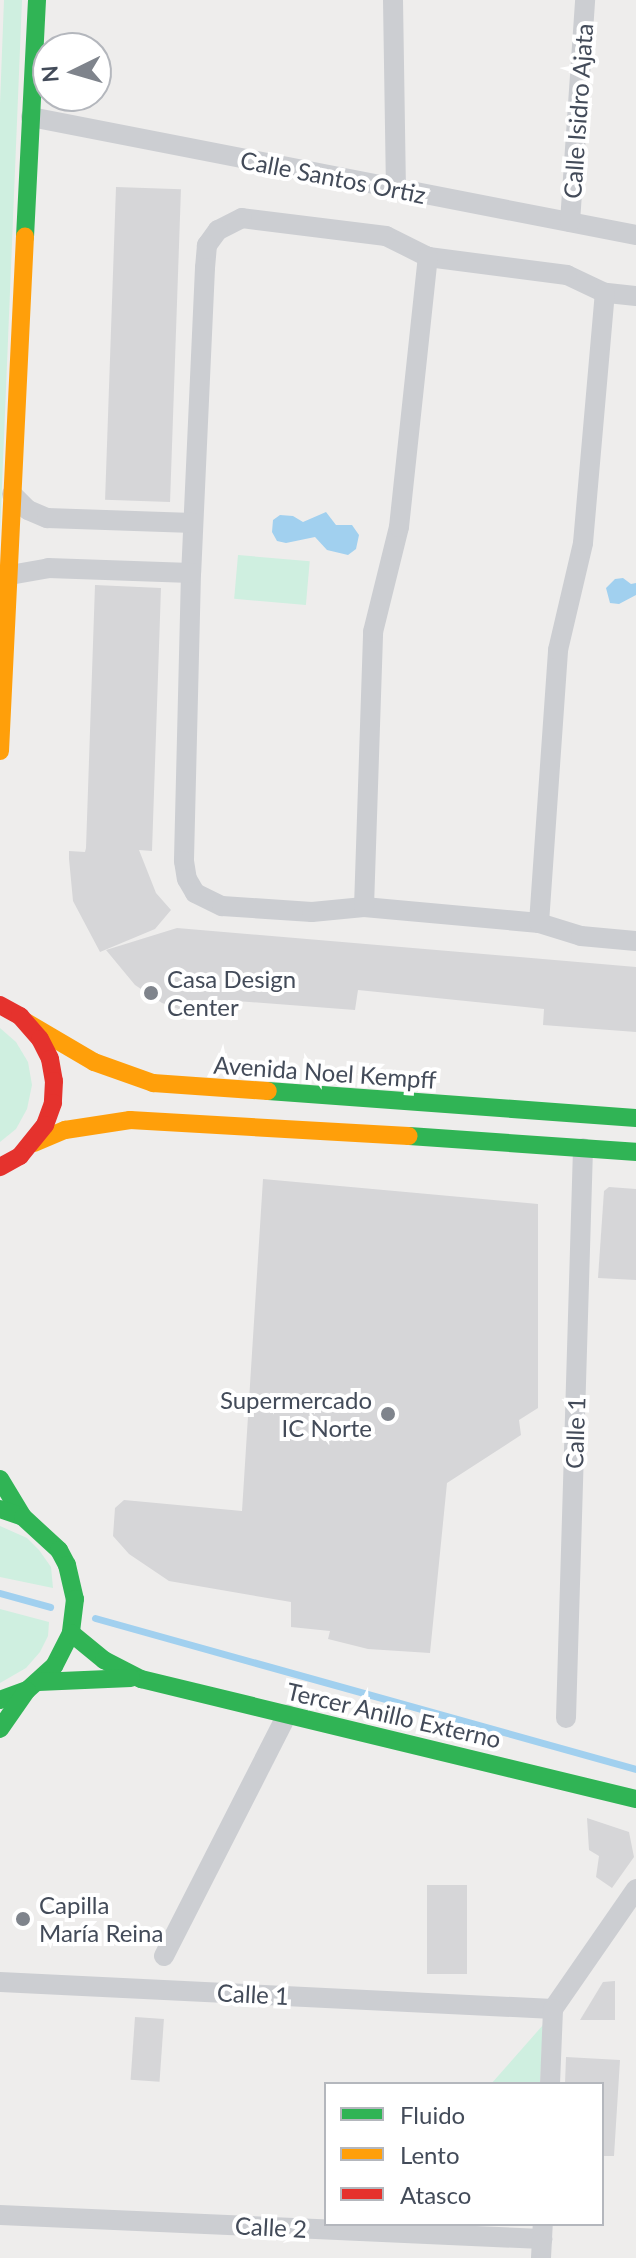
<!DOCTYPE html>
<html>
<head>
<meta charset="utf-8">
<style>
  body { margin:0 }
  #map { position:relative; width:636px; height:2258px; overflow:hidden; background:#eeedec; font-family:Lato,sans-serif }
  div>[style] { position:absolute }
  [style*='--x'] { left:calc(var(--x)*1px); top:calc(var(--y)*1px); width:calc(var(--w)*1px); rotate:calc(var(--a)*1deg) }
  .green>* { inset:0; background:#cfefe0; transform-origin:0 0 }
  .water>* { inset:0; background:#a1d0ef }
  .stream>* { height:7px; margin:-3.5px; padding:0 3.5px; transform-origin:3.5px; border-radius:3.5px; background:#a1d0ef }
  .building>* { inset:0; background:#d6d6d8; transform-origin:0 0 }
  .street>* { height:20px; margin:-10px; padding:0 10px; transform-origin:10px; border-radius:10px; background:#ccced2 }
  .fast>* { height:18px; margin:-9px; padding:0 9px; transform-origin:9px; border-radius:9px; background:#30b455 }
  .slow>* { height:18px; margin:-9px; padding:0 9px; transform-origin:9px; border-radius:9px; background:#ff9f0a }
  .jam>* { height:18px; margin:-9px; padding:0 9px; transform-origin:9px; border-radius:9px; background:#e5322d }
  .dots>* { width:22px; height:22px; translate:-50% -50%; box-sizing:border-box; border:4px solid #fff; border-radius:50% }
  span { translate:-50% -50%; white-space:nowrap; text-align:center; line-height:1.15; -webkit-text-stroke:8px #fff; paint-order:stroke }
  .street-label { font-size:24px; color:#434b59 }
  .poi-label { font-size:24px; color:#434b59 }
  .left { translate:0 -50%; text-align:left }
  .right { translate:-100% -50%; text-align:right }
  .legend { position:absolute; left:324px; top:2082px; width:280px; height:144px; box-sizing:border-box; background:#fff; border:2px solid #b4b7bd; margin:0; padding:10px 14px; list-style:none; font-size:24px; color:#434b59 }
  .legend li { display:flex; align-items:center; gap:16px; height:40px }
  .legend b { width:40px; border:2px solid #b4b7bd }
  .north { position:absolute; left:32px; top:32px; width:80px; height:80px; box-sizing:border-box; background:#fff; border:2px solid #b4b7bd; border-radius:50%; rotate:265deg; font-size:22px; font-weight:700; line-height:32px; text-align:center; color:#434b59 }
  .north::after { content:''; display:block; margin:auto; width:28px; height:36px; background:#7f848c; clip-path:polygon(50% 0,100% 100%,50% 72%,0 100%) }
</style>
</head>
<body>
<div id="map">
  <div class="green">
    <i style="clip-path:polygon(4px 0,22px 0,0 534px,0 104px)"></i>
    <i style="left:238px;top:555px;width:72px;height:44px;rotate:5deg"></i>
    <i style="clip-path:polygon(0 1028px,16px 1042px,28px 1062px,32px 1085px,27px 1109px,16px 1129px,0 1142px)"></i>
    <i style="clip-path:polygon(0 1526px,27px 1538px,39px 1550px,51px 1567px,53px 1588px,0 1577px)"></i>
    <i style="clip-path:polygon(0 1609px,49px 1622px,48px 1636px,40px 1652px,26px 1668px,0 1683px)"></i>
    <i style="clip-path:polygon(543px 2025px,540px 2084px,491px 2084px)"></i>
  </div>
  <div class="water">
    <i style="clip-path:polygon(326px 512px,336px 525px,352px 525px,359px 535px,356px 549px,348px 555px,327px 550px,315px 537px,286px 543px,277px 541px,272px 532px,273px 520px,280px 515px,293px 516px,303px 522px)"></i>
    <i style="clip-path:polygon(623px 578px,631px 584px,636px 583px,636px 595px,619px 604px,610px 603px,606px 588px,615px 579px)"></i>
  </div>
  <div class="stream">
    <i style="--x:0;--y:1593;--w:52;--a:15.6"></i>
    <i style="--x:95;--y:1618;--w:562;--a:15.6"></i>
  </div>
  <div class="building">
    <i style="left:116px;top:187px;width:65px;height:313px;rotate:2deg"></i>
    <i style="clip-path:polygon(95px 585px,161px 588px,152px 851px,139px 850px,156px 893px,171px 910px,155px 929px,100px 952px,73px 901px,69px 859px,69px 851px,85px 852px,86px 848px)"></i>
    <i style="clip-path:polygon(177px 928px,636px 967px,636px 1032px,543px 1025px,544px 1009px,358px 990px,355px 1010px,223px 1000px,222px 1017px,187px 1012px,162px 1003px,135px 985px,106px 950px)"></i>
    <i style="clip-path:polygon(263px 1179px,538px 1204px,538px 1408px,519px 1420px,521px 1435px,447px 1483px,430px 1653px,368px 1649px,328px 1639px,330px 1631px,291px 1627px,291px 1602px,169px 1581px,129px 1554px,113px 1536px,115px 1508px,124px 1500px,242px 1511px)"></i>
    <i style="clip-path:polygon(609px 1187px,636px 1189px,636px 1280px,598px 1278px,604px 1191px)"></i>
    <i style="clip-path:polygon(587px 1818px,629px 1832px,634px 1857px,612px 1888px,596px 1877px,599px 1856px,589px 1850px)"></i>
    <i style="left:427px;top:1885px;width:40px;height:89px"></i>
    <i style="clip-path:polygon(615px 1981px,615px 2020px,580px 2020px,603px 1982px)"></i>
    <i style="left:135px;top:2017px;width:29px;height:63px;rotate:4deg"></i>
    <i style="clip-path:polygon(566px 2057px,620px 2060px,614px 2156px,602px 2156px,602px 2084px,565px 2084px)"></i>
  </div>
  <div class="street">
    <i style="--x:393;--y:0;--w:190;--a:89.1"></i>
    <i style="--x:31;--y:117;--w:616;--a:11.04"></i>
    <i style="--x:570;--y:222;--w:223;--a:-86.1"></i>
    <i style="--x:636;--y:296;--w:31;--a:-174"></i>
    <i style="--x:605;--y:293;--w:42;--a:-154.7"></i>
    <i style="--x:567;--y:275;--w:140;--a:-172.6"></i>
    <i style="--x:428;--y:257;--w:47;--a:-153.4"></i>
    <i style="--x:386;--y:236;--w:145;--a:-172.9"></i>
    <i style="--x:242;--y:218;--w:27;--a:153"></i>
    <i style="--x:218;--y:230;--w:19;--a:126"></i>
    <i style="--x:207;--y:245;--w:23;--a:95"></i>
    <i style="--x:205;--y:268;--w:305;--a:92.6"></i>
    <i style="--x:191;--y:573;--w:288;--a:91.4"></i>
    <i style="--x:184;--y:861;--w:18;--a:81"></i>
    <i style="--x:187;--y:879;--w:16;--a:60"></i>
    <i style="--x:195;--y:893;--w:30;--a:26"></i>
    <i style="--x:222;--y:906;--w:90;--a:3.8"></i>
    <i style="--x:312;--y:912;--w:52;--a:-5.5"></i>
    <i style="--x:364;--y:907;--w:176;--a:5.2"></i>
    <i style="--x:539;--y:923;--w:44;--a:17.2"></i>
    <i style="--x:581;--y:936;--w:55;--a:5.2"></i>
    <i style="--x:12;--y:494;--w:23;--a:45"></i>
    <i style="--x:28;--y:510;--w:21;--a:23"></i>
    <i style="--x:47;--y:518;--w:146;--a:2"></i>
    <i style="--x:10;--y:575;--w:39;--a:-10"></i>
    <i style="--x:48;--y:568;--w:143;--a:2"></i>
    <i style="--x:364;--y:907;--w:275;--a:-88.1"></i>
    <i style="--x:373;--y:632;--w:108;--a:-76.1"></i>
    <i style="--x:399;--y:527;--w:272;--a:-83.9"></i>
    <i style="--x:539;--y:923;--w:274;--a:-86"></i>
    <i style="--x:558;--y:650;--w:110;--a:-76.8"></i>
    <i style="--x:583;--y:543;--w:251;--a:-85"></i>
    <i style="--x:566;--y:1718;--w:570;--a:-88.29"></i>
    <i style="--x:164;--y:1956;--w:271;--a:-63"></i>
    <i style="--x:0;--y:1982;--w:554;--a:2.8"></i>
    <i style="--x:553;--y:2009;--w:146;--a:-55.3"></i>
    <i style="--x:550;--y:2084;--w:75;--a:-87.7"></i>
    <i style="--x:0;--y:2215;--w:543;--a:2.54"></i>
    <i style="--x:541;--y:2258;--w:34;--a:-87"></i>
  </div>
  <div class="fast">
    <i style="--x:25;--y:237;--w:237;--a:-87.1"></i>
    <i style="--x:268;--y:1091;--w:369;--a:4.2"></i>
    <i style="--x:409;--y:1136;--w:228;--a:4"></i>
    <i style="--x:0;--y:1479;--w:44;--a:58.8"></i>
    <i style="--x:0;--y:1509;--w:24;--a:19"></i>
    <i style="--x:23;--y:1517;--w:49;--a:42.5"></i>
    <i style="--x:59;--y:1550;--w:17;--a:62"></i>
    <i style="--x:67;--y:1565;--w:35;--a:77"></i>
    <i style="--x:75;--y:1599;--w:34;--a:97"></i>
    <i style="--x:71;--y:1633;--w:37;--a:117"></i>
    <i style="--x:54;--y:1666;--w:36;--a:138"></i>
    <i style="--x:27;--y:1690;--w:29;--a:160"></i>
    <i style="--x:71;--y:1633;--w:43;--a:39.3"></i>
    <i style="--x:104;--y:1660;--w:42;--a:27.2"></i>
    <i style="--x:141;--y:1679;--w:509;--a:13.63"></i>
    <i style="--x:38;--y:1682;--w:93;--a:-2.5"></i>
    <i style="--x:0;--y:1729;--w:47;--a:-55.3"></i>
  </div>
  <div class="slow">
    <i style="--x:0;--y:751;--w:515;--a:-87.22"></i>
    <i style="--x:26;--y:1022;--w:79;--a:30.5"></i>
    <i style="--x:94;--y:1062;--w:63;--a:19.6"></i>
    <i style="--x:153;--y:1083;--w:115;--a:4"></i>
    <i style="--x:34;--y:1143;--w:34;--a:-23"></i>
    <i style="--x:65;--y:1130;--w:66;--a:-8.7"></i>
    <i style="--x:130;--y:1120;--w:279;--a:3.3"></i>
  </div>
  <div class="jam">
    <i style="--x:0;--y:1005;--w:23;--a:29"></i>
    <i style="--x:20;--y:1016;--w:30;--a:49"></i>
    <i style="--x:40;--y:1039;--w:22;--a:63"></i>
    <i style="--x:50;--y:1059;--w:22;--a:80"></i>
    <i style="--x:54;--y:1081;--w:22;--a:93"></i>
    <i style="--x:53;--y:1103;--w:23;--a:110"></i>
    <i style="--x:45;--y:1125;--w:40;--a:129"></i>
    <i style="--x:20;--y:1156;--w:23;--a:151"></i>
  </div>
  <div class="dots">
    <i style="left:151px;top:993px;background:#7f848c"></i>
    <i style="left:388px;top:1414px;background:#7f848c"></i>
    <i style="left:23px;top:1919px;background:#7f848c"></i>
  </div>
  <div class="street-label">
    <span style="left:578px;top:111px;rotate:-86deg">Calle Isidro Ajata</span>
    <span style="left:333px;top:177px;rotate:11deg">Calle Santos Ortiz</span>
    <span style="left:325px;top:1072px;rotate:4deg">Avenida Noel Kempff</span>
    <span style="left:575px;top:1433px;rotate:-88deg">Calle 1</span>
    <span style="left:394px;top:1715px;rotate:13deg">Tercer Anillo Externo</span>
    <span style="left:253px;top:1994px;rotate:3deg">Calle 1</span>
    <span style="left:271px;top:2227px;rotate:3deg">Calle 2</span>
  </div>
  <div class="poi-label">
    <span class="left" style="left:167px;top:993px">Casa Design<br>Center</span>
    <span class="right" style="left:372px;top:1414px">Supermercado<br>IC Norte</span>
    <span class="left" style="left:39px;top:1919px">Capilla<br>María Reina</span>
  </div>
  <ul class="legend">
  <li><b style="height:10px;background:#30b455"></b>Fluido</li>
  <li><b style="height:10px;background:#ff9f0a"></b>Lento</li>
  <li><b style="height:10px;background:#e5322d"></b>Atasco</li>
  </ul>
  <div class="north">N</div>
</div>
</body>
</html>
